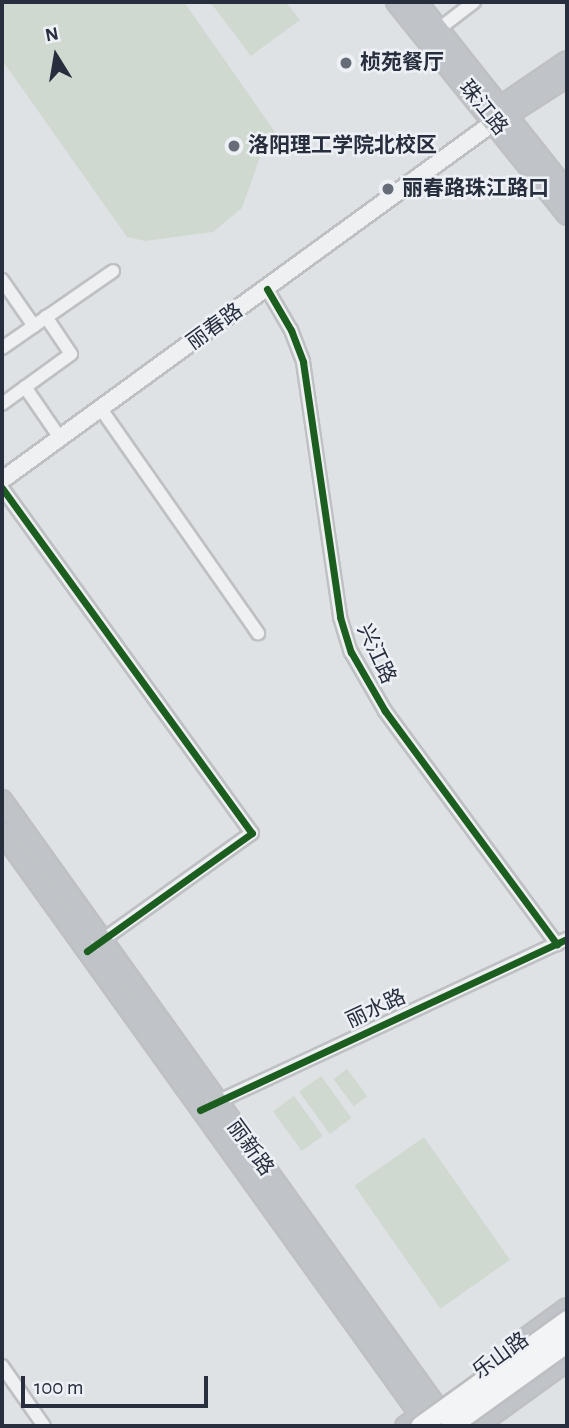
<!DOCTYPE html>
<html>
<head>
<meta charset="utf-8">
<style>
  body { margin:0 }
  #map { position:relative; width:569px; height:1428px; overflow:hidden; background:#dfe2e5; font-family:"Alegreya Sans","Noto Sans SC",sans-serif }
  div>[style] { position:absolute }
  [style*='--x'] { left:calc(var(--x)*1px); top:calc(var(--y)*1px); width:calc(var(--w)*1px); rotate:calc(var(--a)*1deg) }
  .green>* { inset:0; background:#cfd9d0; transform-origin:0 0 }
  .roads { filter:drop-shadow(2px 0 #bec0c3) drop-shadow(-2px 0 #bec0c3) drop-shadow(0 2px #bec0c3) drop-shadow(0 -2px #bec0c3) }
  .minor>* { height:12px; margin:-6px; padding:0 6px; transform-origin:6px; border-radius:6px; background:#eff0f1 }
  .tertiary>* { height:16px; margin:-8px; padding:0 8px; transform-origin:8px; border-radius:8px; background:#eff0f1 }
  .secondary>* { height:18px; margin:-9px; padding:0 9px; transform-origin:9px; border-radius:9px; background:#c0c3c7 }
  .bridges { filter:drop-shadow(2px 0 #bcbec2) drop-shadow(-2px 0 #bcbec2) drop-shadow(0 2px #bcbec2) drop-shadow(0 -2px #bcbec2) }
  .primary-bridge>* { height:19px; margin:-9.5px; padding:0 9.5px; transform-origin:9.5px; border-radius:9.5px; background:#f3f4f5 }
  .cycleway>* { height:7px; margin:-3.5px; padding:0 3.5px; transform-origin:3.5px; border-radius:3.5px; background:#1b5e20 }
  .dots>* { width:19px; height:19px; translate:-50% -50%; box-sizing:border-box; border:4px solid #edf0f5; border-radius:50% }
  span { translate:-50% -50%; white-space:nowrap; text-align:center; line-height:1.15; -webkit-text-stroke:5px #edf0f5; paint-order:stroke }
  .poi-label { font-size:21px; color:#272e3d; font-weight:700 }
  .left { translate:0 -50%; text-align:left }
  .street-label { font-size:21px; color:#272e3d }
  .frame { position:absolute; inset:0; border:4px solid #272e3d; pointer-events:none }
  .north { position:absolute; left:21px; top:21px; width:70px; height:70px; -webkit-text-stroke:5px #edf0f5; paint-order:stroke; rotate:349deg; font-size:19px; font-weight:700; line-height:28px; text-align:center; color:#272e3d }
  .north::after { content:''; display:block; margin:auto; width:24px; height:32px; background:#272e3d; clip-path:polygon(50% 0,100% 100%,50% 72%,0 100%) }
  .scale { position:absolute; left:21px; top:1376px; width:187px; height:32px; box-sizing:border-box; border:4px solid #272e3d; border-top:0; padding-left:9px; font-size:21px; line-height:24px; white-space:nowrap; color:#272e3d; -webkit-text-stroke:5px #edf0f5; paint-order:stroke }
</style>
</head>
<body>
<div id="map">
  <div class="green">
    <i style="clip-path:polygon(2px 2px,184px 2px,282px 142px,260px 157px,242px 208px,213px 232px,145px 241px,127px 237px,2px 60px)"></i>
    <i style="clip-path:polygon(210px 2px,286px 2px,300px 20px,251px 56px)"></i>
    <i style="left:347px;top:1069px;width:34px;height:17px;rotate:53deg"></i>
    <i style="left:321px;top:1076px;width:52px;height:27px;rotate:54deg"></i>
    <i style="left:294px;top:1096px;width:49px;height:26px;rotate:54deg"></i>
    <i style="left:424px;top:1137px;width:150px;height:85px;rotate:55deg"></i>
  </div>
  <div class="roads">
    <div class="minor">
      <i style="--x:440;--y:28;--w:43;--a:-37.4"></i>
      <i style="--x:2;--y:280;--w:56;--a:55.2"></i>
      <i style="--x:267;--y:289;--w:48;--a:59.7"></i>
      <i style="--x:291;--y:330;--w:34;--a:69"></i>
      <i style="--x:303;--y:362;--w:258;--a:81.7"></i>
      <i style="--x:340;--y:617;--w:37;--a:73"></i>
      <i style="--x:351;--y:652;--w:68;--a:60"></i>
      <i style="--x:385;--y:711;--w:290;--a:53.6"></i>
      <i style="--x:2;--y:348;--w:135;--a:-34.7"></i>
      <i style="--x:25;--y:387;--w:62;--a:55.5"></i>
      <i style="--x:2;--y:404;--w:85;--a:-35.9"></i>
      <i style="--x:71;--y:354;--w:45;--a:-124"></i>
      <i style="--x:101;--y:409;--w:274;--a:55"></i>
      <i style="--x:2;--y:488;--w:426;--a:54.1"></i>
      <i style="--x:252;--y:833;--w:203;--a:144.4"></i>
      <i style="--x:200;--y:1110;--w:405;--a:-25"></i>
      <i style="--x:2;--y:1366;--w:73;--a:55"></i>
    </div>
    <div class="tertiary">
      <i style="--x:2;--y:480;--w:608;--a:-36.04"></i>
    </div>
    <div class="secondary">
      <i style="--x:396;--y:2;--w:273;--a:51.2"></i>
      <i style="--x:417;--y:2;--w:241;--a:51.6"></i>
      <i style="--x:497;--y:116;--w:11;--a:-68"></i>
      <i style="--x:501;--y:106;--w:80;--a:-34.3"></i>
      <i style="--x:500;--y:120;--w:80;--a:-32.7"></i>
      <i style="--x:2;--y:800;--w:766;--a:54.4"></i>
      <i style="--x:2;--y:832;--w:731;--a:54.35"></i>
      <i style="--x:519;--y:1343;--w:59;--a:-36.1"></i>
      <i style="--x:405;--y:1426;--w:29;--a:-35"></i>
      <i style="--x:477;--y:1426;--w:111;--a:-35.8"></i>
    </div>
  </div>
  <div class="bridges">
    <div class="primary-bridge">
      <i style="--x:420;--y:1426;--w:181;--a:-35.8"></i>
      <i style="--x:450;--y:1426;--w:144;--a:-35.7"></i>
    </div>
  </div>
  <div class="cycleway">
    <i style="--x:267;--y:289;--w:48;--a:59.7"></i>
    <i style="--x:291;--y:330;--w:34;--a:69"></i>
    <i style="--x:303;--y:362;--w:258;--a:81.7"></i>
    <i style="--x:340;--y:617;--w:37;--a:73"></i>
    <i style="--x:351;--y:652;--w:68;--a:60"></i>
    <i style="--x:385;--y:711;--w:290;--a:53.6"></i>
    <i style="--x:2;--y:488;--w:426;--a:54.1"></i>
    <i style="--x:252;--y:833;--w:203;--a:144.4"></i>
    <i style="--x:200;--y:1110;--w:403;--a:-25"></i>
  </div>
  <div class="dots">
    <i style="left:346px;top:63px;background:#676d78"></i>
    <i style="left:234px;top:146px;background:#676d78"></i>
    <i style="left:388px;top:189px;background:#676d78"></i>
  </div>
  <div class="poi-label">
    <span class="left" style="left:360px;top:63px">桢苑餐厅</span>
    <span class="left" style="left:248px;top:146px">洛阳理工学院北校区</span>
    <span class="left" style="left:402px;top:189px">丽春路珠江路口</span>
  </div>
  <div class="street-label">
    <span style="left:483px;top:108px;rotate:51deg">珠江路</span>
    <span style="left:215px;top:327px;rotate:-36deg">丽春路</span>
    <span style="left:376px;top:654px;rotate:65deg">兴江路</span>
    <span style="left:376px;top:1009px;rotate:-25deg">丽水路</span>
    <span style="left:250px;top:1148px;rotate:54deg">丽新路</span>
    <span style="left:501px;top:1356px;rotate:-36deg">乐山路</span>
  </div>
  <div class="frame"></div>
  <div class="north">N</div>
  <div class="scale">100 m</div>
</div>
</body>
</html>
